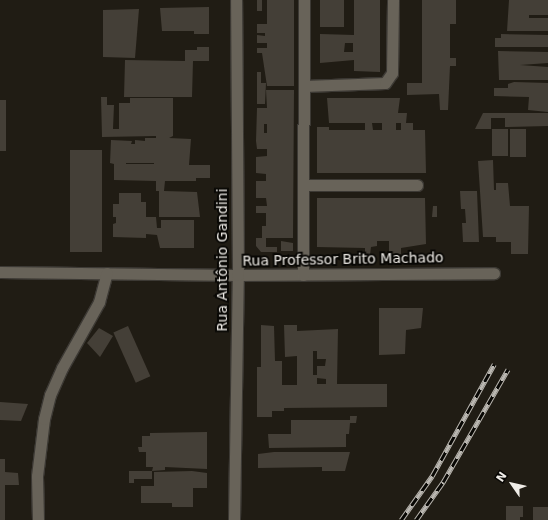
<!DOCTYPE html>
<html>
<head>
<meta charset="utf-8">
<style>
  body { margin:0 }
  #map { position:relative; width:548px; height:520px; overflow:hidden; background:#201c14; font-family:"DejaVu Sans",sans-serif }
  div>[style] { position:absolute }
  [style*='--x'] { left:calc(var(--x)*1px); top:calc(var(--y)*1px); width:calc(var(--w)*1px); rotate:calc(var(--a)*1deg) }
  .building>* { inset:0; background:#443f37; transform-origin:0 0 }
  .roads { filter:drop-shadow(1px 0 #3c3934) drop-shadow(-1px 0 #3c3934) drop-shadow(0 1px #3c3934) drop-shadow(0 -1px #3c3934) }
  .minor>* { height:11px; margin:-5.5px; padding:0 5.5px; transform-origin:5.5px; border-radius:5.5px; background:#686359 }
  .rail>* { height:4.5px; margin-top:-2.25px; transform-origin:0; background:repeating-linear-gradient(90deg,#080704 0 9px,#bab7b1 0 18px); box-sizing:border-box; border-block:1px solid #bab7b1 }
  span { translate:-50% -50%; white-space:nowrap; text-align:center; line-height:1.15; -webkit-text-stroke:4px #080704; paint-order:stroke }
  .street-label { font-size:14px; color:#efece7 }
  .north { position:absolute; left:492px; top:464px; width:40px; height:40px; -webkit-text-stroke:3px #080704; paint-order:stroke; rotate:304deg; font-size:11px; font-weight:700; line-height:16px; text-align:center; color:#efece7 }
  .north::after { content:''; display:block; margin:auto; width:14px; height:18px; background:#efece7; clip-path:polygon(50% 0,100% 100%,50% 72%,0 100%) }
</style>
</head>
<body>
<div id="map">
  <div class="building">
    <i style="left:257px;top:0;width:5px;height:11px"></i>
    <i style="clip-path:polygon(267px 0,294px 0,294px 86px,267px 86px,262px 53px,257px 53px,257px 48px,267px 48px,267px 43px,257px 43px,257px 35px,265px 36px,265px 33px,257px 33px,257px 24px,267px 24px)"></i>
    <i style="left:320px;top:0;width:24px;height:27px"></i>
    <i style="clip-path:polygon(evenodd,354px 0,380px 0,380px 72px,354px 71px,354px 60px,320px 63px,320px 34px,354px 35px,354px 0,345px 43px,353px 43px,353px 52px,344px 52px,345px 43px)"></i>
    <i style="clip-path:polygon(422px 0,456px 0,456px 24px,450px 24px,450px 58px,456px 58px,456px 66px,450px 66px,448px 110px,440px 110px,439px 94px,407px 95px,407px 83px,422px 83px)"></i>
    <i style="clip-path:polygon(509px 0,548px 0,548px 15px,529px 15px,529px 18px,548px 18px,548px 31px,507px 31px)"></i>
    <i style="clip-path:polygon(209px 7px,209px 34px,194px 34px,194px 31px,162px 31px,160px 8px)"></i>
    <i style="clip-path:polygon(139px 9px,135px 58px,103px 57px,103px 10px)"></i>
    <i style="clip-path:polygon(501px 34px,548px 35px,548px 47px,495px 47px,495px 38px,501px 38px)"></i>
    <i style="clip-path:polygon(197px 47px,209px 47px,209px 61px,193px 61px,192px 97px,124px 97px,125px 60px,185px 61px,185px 50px,197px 50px)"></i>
    <i style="clip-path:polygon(498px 51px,548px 52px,548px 63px,520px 65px,548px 67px,548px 80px,499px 80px)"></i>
    <i style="clip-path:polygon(257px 72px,261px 72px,261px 83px,266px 83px,265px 104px,257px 104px)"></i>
    <i style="clip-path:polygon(514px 82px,548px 83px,548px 112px,528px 110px,529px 97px,494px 96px,494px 88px,508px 88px,508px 84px)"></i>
    <i style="clip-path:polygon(evenodd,266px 90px,294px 90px,293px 238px,266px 238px,266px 247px,277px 247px,277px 252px,261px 252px,256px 246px,256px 238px,262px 238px,262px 226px,266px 226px,266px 213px,256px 213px,256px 206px,267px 206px,266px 198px,256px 198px,256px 181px,266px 181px,266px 174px,256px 173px,256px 157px,267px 156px,267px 149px,257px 149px,256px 141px,257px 108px,267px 108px,266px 90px,264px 124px,267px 124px,267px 133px,264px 133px,264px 124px)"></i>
    <i style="clip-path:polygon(evenodd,101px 97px,107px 97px,107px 105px,114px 105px,113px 129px,119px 129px,119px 103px,130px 103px,130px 98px,173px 98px,173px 136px,169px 138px,191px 139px,189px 165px,210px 165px,210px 178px,196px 178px,196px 181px,165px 181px,164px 191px,197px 192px,200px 217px,159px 217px,159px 191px,156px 191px,156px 181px,114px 180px,114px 164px,110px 163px,111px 140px,132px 141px,131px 144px,135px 144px,135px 140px,145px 141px,145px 138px,156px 138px,156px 136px,102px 137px,101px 97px,126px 163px,154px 163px,154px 164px,126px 164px,126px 163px)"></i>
    <i style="clip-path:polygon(evenodd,327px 98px,400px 98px,398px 113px,407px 113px,406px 123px,413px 123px,413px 130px,425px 130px,426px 173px,317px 173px,317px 127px,329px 127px,329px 130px,365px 130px,365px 123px,329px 123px,327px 98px,372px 123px,382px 123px,382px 130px,373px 130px,372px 123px,327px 98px,396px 123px,401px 123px,401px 130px,396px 130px,396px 123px)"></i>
    <i style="left:0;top:100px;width:6px;height:51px"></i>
    <i style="clip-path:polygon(483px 113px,548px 113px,548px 126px,505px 127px,505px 118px,491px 118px,491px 129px,475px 129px)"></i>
    <i style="left:492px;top:129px;width:16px;height:27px"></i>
    <i style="left:510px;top:129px;width:16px;height:28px"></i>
    <i style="left:70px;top:150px;width:32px;height:102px"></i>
    <i style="clip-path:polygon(493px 160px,494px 190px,496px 190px,496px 183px,508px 183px,510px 206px,529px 206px,528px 254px,511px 254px,511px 242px,496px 242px,496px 237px,483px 237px,478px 161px)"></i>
    <i style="clip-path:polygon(460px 191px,477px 191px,479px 242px,463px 242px,462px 223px,466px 223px,465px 209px,461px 209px)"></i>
    <i style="clip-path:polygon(119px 193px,141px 193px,141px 202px,146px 202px,146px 217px,156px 217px,157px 228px,161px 228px,161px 220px,194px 220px,194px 248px,160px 248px,157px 235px,146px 234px,146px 238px,113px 237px,113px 224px,116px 223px,116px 217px,113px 217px,113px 204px,119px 204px)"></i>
    <i style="clip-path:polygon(317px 198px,425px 198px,426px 244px,401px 248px,401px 254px,394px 255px,389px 255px,389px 241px,377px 241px,377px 246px,371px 247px,370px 255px,365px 255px,365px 248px,317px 247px)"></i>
    <i style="clip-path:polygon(433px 206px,437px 206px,437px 217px,432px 217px)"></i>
    <i style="clip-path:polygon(281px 241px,293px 243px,293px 251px,281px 251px)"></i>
    <i style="clip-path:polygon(379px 308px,423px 308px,421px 328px,406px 330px,405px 354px,379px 355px)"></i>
    <i style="clip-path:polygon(evenodd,261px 325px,274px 326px,275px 361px,282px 361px,282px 385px,297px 385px,297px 356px,285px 357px,284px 325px,297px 325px,297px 331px,338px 329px,337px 384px,387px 384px,387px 407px,284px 408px,284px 411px,272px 411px,272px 417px,257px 417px,257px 367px,261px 367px,261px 325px,313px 351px,317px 351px,317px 359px,326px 359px,325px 366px,317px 366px,317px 375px,313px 375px,313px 351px,261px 325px,317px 378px,326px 379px,326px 384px,317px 384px,317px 378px)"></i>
    <i style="left:128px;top:326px;width:55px;height:16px;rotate:66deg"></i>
    <i style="clip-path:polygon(99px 328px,113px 336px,100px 357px,87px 343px)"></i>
    <i style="clip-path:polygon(0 402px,28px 404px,21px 421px,0 420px)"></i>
    <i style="clip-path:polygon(350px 416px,357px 416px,356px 423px,350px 423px,349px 434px,346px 434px,346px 447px,269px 448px,268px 434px,291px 434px,291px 420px,350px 420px)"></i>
    <i style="clip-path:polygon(207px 432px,207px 469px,165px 467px,165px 470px,152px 471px,153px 467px,146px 467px,146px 452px,139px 452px,138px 447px,142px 447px,142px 436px,150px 436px,150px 433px)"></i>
    <i style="clip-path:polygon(274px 452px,350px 452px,345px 471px,322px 471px,322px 467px,258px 468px,258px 454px)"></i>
    <i style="clip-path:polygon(0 459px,5px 459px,5px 472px,18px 473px,19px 485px,5px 485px,5px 520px,0 520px)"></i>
    <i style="clip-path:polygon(129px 471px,152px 471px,152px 479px,134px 479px,134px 483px,129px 483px)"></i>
    <i style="clip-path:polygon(192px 471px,207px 473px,207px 488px,193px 488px,193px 507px,172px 507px,172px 503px,141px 503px,141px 486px,154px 486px,154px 472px)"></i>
    <i style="clip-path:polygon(506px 506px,523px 506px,523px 517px,520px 517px,520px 520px,506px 520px)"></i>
    <i style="left:533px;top:507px;width:15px;height:13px"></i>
  </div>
  <div class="roads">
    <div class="minor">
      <i style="--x:304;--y:86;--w:81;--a:-2.1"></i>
      <i style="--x:385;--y:83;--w:12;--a:-55"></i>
      <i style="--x:392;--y:73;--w:73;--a:-89.2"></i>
      <i style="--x:303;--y:185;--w:114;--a:0"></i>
      <i style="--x:0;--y:272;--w:238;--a:0.7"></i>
      <i style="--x:238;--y:275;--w:256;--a:-0.4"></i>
      <i style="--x:303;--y:275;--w:275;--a:-89.8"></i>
      <i style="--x:38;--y:520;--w:44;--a:-91.3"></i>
      <i style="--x:37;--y:476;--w:57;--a:-83"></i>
      <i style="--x:44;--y:419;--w:25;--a:-76"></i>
      <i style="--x:50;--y:395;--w:30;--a:-66"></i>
      <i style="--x:62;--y:368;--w:76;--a:-60.7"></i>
      <i style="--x:99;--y:302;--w:30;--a:-75"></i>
      <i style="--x:234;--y:520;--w:245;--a:-89.1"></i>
      <i style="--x:238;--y:275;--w:275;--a:-90.4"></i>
    </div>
  </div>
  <div class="rail">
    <i style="--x:401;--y:520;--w:54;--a:-54.8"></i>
    <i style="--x:432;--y:476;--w:128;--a:-61"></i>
    <i style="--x:416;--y:520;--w:47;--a:-54.6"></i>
    <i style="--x:443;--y:482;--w:130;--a:-60.1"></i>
  </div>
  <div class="street-label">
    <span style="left:343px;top:259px;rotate:-1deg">Rua Professor Brito Machado</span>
    <span style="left:222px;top:260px;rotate:-90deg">Rua Antônio Gandini</span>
  </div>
  <div class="north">N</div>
</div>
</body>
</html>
